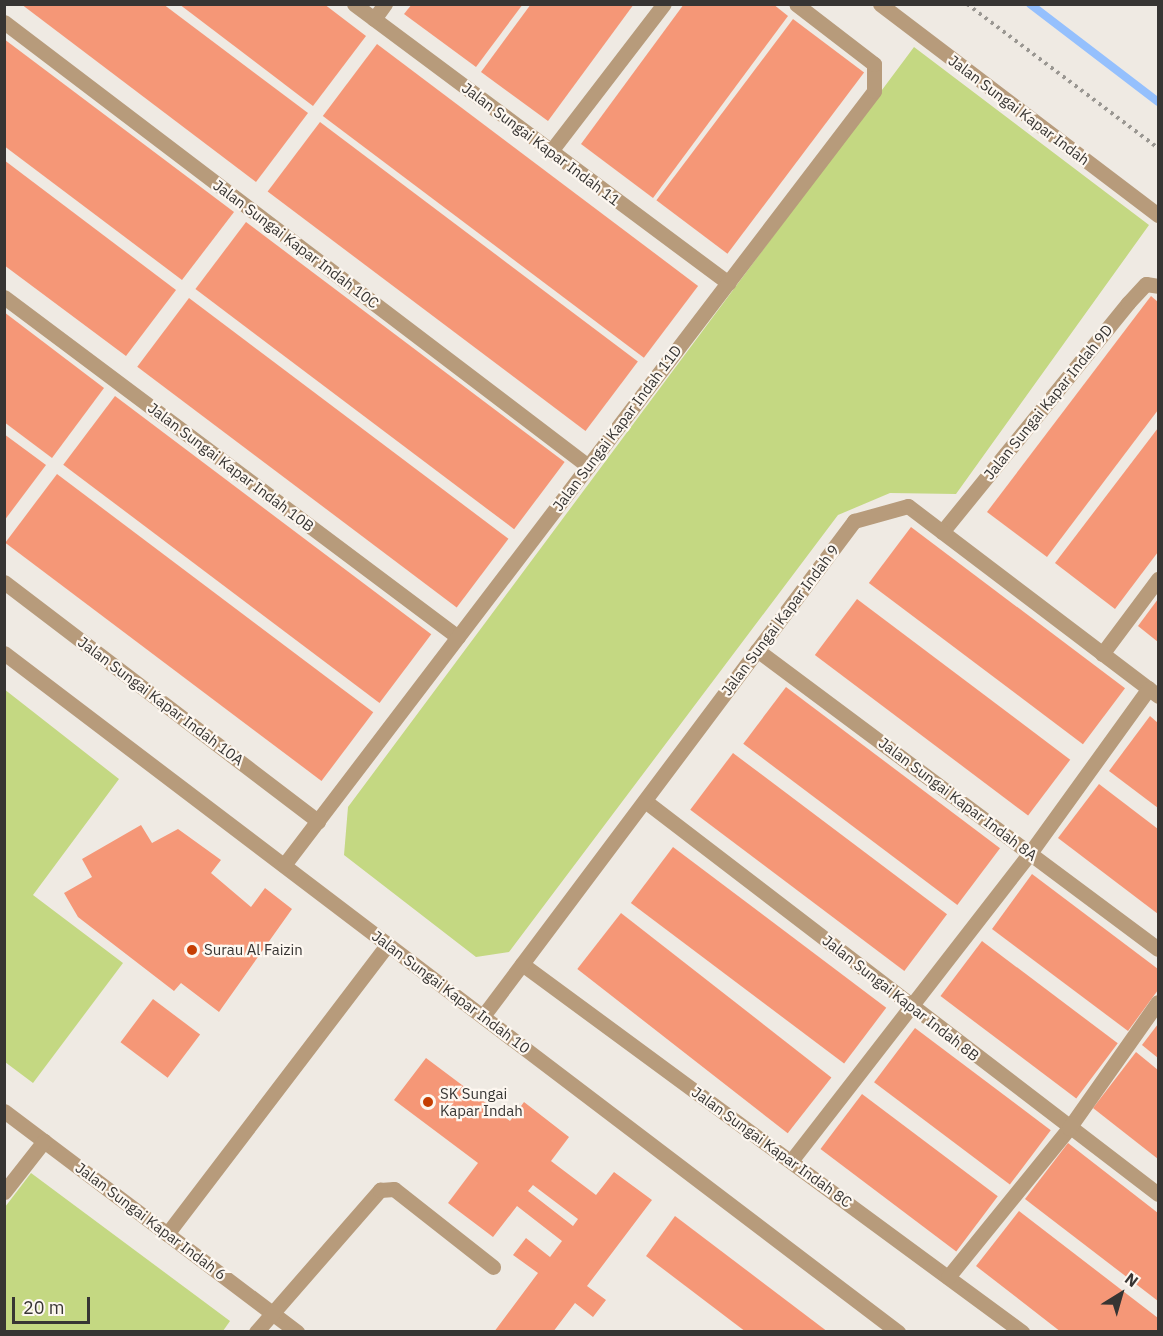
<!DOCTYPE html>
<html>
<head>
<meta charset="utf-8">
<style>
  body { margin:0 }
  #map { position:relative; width:1163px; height:1336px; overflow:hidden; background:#efeae3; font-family:"IBM Plex Sans",sans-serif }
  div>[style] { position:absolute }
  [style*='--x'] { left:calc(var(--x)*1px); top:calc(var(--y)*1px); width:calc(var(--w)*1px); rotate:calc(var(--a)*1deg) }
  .green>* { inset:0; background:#c4d882 }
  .stream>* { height:8px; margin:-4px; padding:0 4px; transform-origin:4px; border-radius:4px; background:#95c0fd }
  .building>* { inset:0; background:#f59777; transform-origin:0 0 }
  .path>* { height:4px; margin-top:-2px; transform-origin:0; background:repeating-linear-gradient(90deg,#9a9792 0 3px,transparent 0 7.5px) }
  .minor>* { height:15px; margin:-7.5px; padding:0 7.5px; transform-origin:7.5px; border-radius:7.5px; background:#b79b7b }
  .dots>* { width:16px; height:16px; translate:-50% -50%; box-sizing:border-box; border:3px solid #fdf7f0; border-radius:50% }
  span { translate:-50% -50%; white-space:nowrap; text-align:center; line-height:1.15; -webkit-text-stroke:4.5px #fdf7f0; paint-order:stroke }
  .street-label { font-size:15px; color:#373533 }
  .poi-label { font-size:15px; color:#373533 }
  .left { translate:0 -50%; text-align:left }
  .frame { position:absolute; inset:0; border:6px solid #373533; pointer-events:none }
  .north { position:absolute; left:1091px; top:1264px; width:60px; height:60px; -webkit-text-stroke:4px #fdf7f0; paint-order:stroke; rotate:37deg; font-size:16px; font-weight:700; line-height:24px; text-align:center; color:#373533 }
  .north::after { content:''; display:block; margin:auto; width:21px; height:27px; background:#373533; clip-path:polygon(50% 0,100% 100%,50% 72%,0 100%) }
  .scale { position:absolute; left:12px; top:1297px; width:78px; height:27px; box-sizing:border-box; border:3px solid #373533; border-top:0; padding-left:8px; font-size:18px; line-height:21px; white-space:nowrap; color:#373533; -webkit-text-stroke:4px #fdf7f0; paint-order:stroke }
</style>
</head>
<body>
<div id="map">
  <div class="green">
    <i style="clip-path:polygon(914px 47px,1149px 225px,956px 494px,890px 493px,838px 515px,509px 952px,476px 957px,344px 855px,348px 807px)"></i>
    <i style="clip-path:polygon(4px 689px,119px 779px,33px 895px,123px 963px,33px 1083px,5px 1062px)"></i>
    <i style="clip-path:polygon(31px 1173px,230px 1321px,223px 1331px,5px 1331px,5px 1207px)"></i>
  </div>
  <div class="stream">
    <i style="--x:1030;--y:4;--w:161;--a:37.4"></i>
  </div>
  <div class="building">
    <i style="clip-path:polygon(21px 4px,163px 4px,308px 113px,256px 182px)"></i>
    <i style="clip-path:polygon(179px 4px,324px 4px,366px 36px,313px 106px)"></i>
    <i style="clip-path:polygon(412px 4px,523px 4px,476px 67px,404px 14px)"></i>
    <i style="clip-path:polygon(531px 4px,634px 4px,548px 121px,481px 72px)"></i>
    <i style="clip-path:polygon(684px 4px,773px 4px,788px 16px,653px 198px,581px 144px)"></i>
    <i style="left:793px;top:19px;width:89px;height:227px;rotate:37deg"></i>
    <i style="clip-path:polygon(4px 39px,234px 212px,182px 280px,4px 146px)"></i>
    <i style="left:377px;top:44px;width:402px;height:90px;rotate:37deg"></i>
    <i style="left:320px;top:122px;width:398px;height:87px;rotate:37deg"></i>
    <i style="clip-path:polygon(4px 160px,176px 290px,126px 356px,4px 265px)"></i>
    <i style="left:246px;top:222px;width:399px;height:84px;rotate:37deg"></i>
    <i style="clip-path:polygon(1151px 296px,1158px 302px,1158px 410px,1047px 557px,987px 512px)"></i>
    <i style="left:189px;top:298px;width:400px;height:86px;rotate:37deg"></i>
    <i style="clip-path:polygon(4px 312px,104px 388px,52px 458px,4px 422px)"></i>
    <i style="left:115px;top:396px;width:396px;height:86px;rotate:37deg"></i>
    <i style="clip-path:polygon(1158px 428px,1158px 552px,1115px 609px,1055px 563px)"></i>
    <i style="clip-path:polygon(4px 434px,46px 465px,4px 521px)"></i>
    <i style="left:57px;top:474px;width:396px;height:86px;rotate:37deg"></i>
    <i style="left:911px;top:527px;width:268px;height:70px;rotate:37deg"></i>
    <i style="left:857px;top:599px;width:267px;height:70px;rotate:37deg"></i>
    <i style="clip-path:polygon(1158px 599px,1158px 642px,1138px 626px)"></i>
    <i style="left:786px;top:687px;width:268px;height:71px;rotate:37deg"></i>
    <i style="clip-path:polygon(1150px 716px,1158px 723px,1158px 808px,1109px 771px)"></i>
    <i style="left:733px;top:753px;width:268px;height:71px;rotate:37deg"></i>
    <i style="clip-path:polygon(1099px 784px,1158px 829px,1158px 914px,1058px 838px)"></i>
    <i style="clip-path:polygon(141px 825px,152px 843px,178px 829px,221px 860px,211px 873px,251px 907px,265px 888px,292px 909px,219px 1012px,181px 983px,174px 991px,78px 917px,64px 893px,92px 877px,82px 859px)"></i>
    <i style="left:673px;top:847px;width:267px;height:70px;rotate:37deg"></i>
    <i style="clip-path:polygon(1032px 874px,1158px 969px,1158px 990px,1128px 1031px,992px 929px)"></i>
    <i style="left:621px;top:913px;width:267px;height:71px;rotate:38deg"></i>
    <i style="left:982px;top:941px;width:170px;height:69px;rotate:37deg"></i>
    <i style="left:153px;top:999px;width:59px;height:54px;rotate:37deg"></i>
    <i style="clip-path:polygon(1158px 1024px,1158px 1058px,1142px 1045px)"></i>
    <i style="left:915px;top:1028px;width:170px;height:68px;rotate:37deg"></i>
    <i style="clip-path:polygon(1136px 1052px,1158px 1070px,1158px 1159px,1093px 1108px)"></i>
    <i style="clip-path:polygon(evenodd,426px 1058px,510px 1121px,524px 1102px,569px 1137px,551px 1161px,596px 1195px,614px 1172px,652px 1200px,587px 1286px,606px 1300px,593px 1317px,575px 1303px,553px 1332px,494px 1332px,538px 1273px,513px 1255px,526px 1238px,550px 1257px,562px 1241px,517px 1206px,493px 1237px,448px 1203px,478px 1163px,394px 1100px,426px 1058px,533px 1185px,578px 1219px,573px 1226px,528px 1191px,533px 1185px)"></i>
    <i style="left:862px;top:1094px;width:170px;height:69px;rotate:37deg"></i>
    <i style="clip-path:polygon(1068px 1143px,1158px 1213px,1158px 1301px,1025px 1199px)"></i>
    <i style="clip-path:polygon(1019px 1211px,1158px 1318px,1158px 1332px,1061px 1332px,976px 1266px)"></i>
    <i style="clip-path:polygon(675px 1216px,828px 1332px,746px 1332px,646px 1256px)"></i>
  </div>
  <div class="path">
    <i style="--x:967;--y:4;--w:239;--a:37"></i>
  </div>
  <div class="minor">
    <i style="--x:354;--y:4;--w:467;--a:36.7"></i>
    <i style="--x:880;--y:4;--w:349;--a:37.2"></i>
    <i style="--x:374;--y:19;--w:19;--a:-54"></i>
    <i style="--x:4;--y:22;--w:734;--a:37.24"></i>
    <i style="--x:551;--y:151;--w:185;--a:-52.5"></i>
    <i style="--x:4;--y:297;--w:567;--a:36.83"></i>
    <i style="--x:942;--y:532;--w:295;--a:-50.9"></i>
    <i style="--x:1128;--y:303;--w:26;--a:-47"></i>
    <i style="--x:1146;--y:284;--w:12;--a:9"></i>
    <i style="--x:4;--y:582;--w:395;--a:37.3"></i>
    <i style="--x:757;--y:650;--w:500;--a:36.71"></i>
    <i style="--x:4;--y:653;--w:1123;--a:37.22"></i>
    <i style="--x:1102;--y:654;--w:94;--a:-53.3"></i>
    <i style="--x:645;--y:801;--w:646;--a:37.46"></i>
    <i style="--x:284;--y:865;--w:973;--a:-52.68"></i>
    <i style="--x:874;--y:91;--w:27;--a:-90"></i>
    <i style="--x:874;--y:64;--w:98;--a:-142.4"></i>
    <i style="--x:522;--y:964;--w:621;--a:36.35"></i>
    <i style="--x:483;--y:1016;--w:619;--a:-53.15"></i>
    <i style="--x:854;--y:521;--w:56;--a:-15.5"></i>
    <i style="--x:908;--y:506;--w:314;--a:37.2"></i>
    <i style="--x:4;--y:1111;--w:367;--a:37"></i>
    <i style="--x:791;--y:1161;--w:390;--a:-52.2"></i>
    <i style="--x:1030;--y:853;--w:203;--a:-54.2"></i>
    <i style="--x:4;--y:1192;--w:65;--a:-51.9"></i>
    <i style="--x:167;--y:1234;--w:365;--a:-52.7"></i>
    <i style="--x:948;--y:1277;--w:192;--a:-50.9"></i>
    <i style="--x:1069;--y:1128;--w:154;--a:-54.8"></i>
    <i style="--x:256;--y:1332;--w:189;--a:-48.9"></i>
    <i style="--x:380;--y:1190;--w:14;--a:-4"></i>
    <i style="--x:394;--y:1189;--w:126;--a:38.2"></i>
  </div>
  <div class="dots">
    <i style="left:192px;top:950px;background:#c53e03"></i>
    <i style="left:428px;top:1102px;background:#c53e03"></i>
  </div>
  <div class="street-label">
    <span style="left:1019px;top:110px;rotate:37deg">Jalan Sungai Kapar Indah</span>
    <span style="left:541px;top:144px;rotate:37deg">Jalan Sungai Kapar Indah 11</span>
    <span style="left:296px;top:244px;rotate:37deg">Jalan Sungai Kapar Indah 10C</span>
    <span style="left:1048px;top:402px;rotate:-51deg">Jalan Sungai Kapar Indah 9D</span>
    <span style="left:617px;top:428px;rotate:-53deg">Jalan Sungai Kapar Indah 11D</span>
    <span style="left:231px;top:467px;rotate:37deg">Jalan Sungai Kapar Indah 10B</span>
    <span style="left:780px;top:620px;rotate:-53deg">Jalan Sungai Kapar Indah 9</span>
    <span style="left:161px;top:701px;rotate:37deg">Jalan Sungai Kapar Indah 10A</span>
    <span style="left:958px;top:799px;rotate:37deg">Jalan Sungai Kapar Indah 8A</span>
    <span style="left:451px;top:992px;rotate:37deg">Jalan Sungai Kapar Indah 10</span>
    <span style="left:901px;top:998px;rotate:38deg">Jalan Sungai Kapar Indah 8B</span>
    <span style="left:772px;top:1147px;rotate:36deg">Jalan Sungai Kapar Indah 8C</span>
    <span style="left:151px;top:1221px;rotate:37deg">Jalan Sungai Kapar Indah 6</span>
  </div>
  <div class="poi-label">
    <span class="left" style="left:204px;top:950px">Surau Al Faizin</span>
    <span class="left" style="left:440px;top:1102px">SK Sungai<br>Kapar Indah</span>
  </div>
  <div class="frame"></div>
  <div class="north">N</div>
  <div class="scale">20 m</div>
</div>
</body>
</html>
